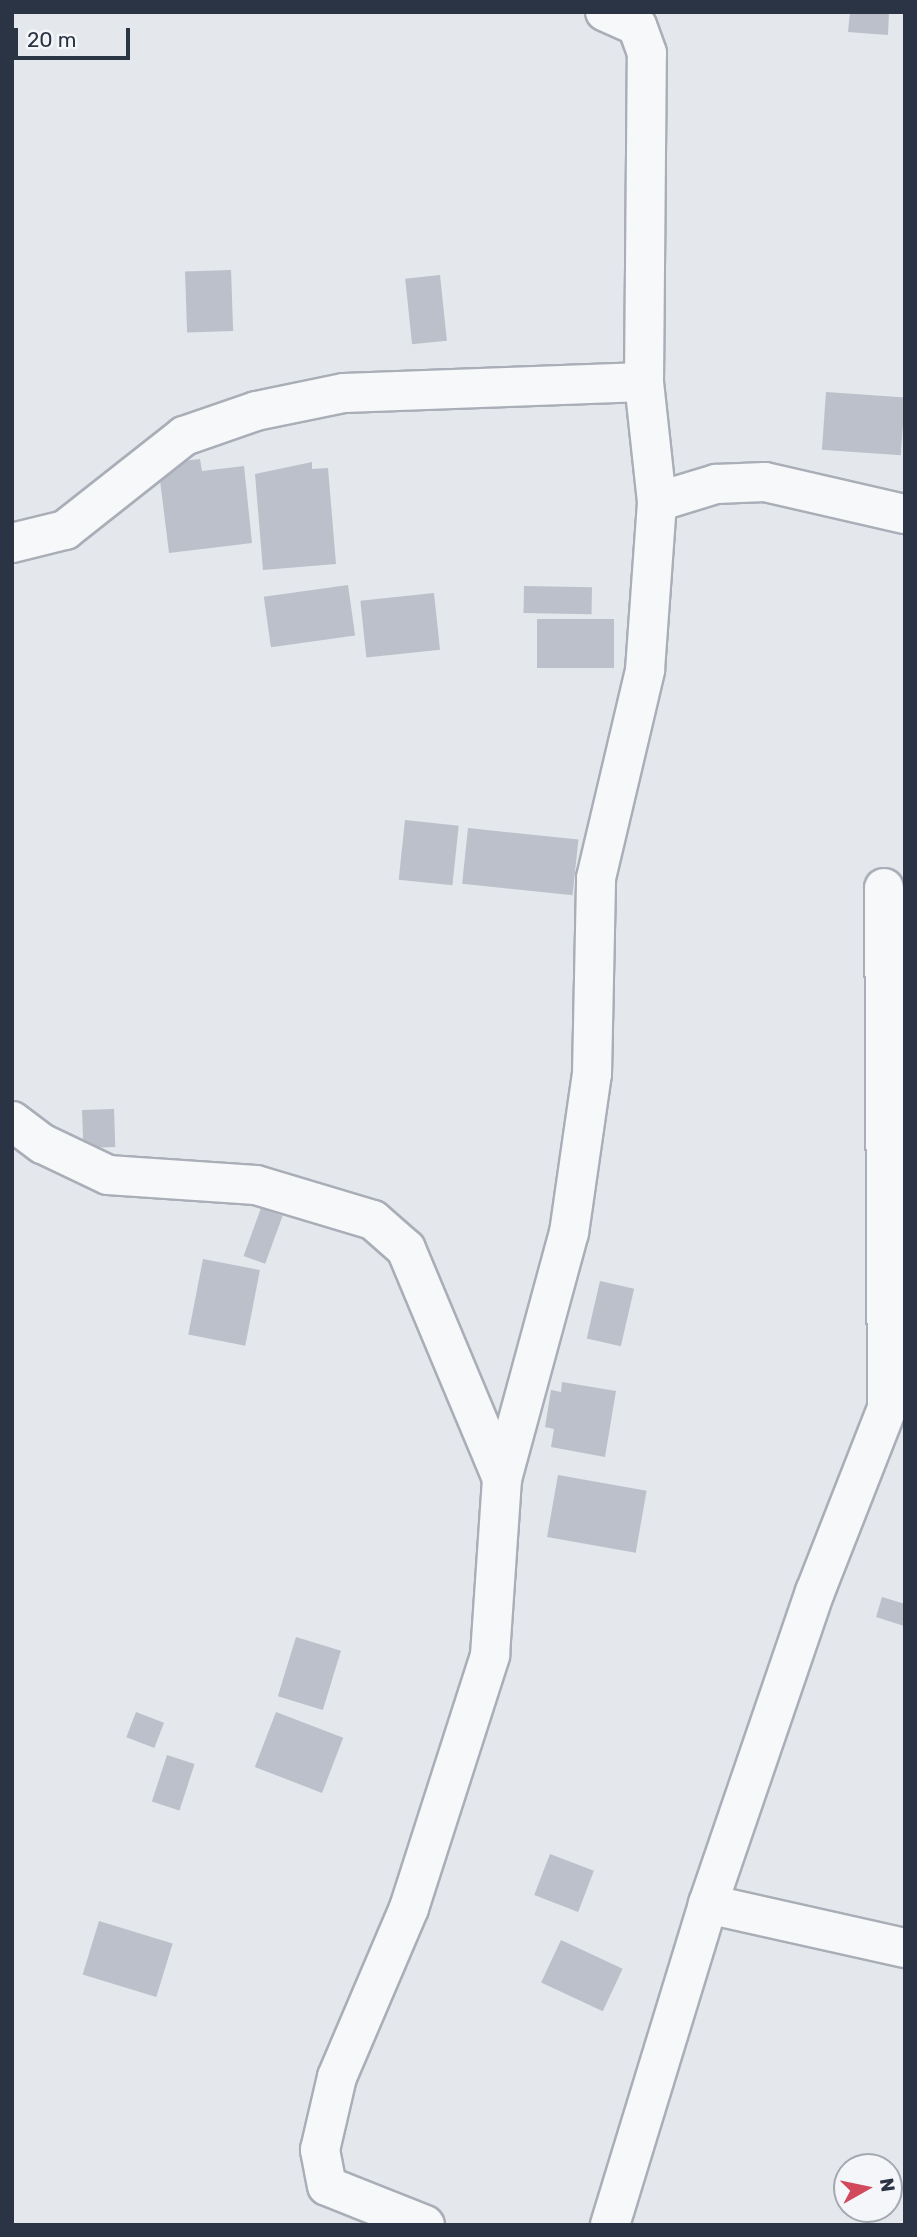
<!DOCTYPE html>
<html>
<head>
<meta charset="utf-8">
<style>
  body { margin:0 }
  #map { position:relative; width:917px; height:2237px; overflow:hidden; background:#e4e7ec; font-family:Rubik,sans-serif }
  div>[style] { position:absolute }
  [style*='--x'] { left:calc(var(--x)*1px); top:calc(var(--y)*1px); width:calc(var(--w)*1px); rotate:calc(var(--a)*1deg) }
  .building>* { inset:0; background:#bbc0ca; transform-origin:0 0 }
  .roads { filter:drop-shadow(2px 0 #a9aeb7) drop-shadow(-2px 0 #a9aeb7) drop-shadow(0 2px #a9aeb7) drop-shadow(0 -2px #a9aeb7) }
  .minor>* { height:38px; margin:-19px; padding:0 19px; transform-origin:19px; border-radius:19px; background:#f7f8fa }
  span { translate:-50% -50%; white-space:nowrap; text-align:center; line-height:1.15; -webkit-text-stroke:5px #f4f6f9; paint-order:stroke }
  .frame { position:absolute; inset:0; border:14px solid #2b3445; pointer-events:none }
  .north { position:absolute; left:833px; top:2153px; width:70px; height:70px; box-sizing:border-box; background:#f4f6f9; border:2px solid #a4a8b1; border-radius:50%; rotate:81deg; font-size:19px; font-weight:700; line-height:28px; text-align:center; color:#2b3445 }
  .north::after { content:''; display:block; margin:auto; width:24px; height:32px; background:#d1495b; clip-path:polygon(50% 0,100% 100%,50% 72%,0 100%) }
  .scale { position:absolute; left:14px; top:28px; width:116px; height:32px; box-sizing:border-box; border:4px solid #2b3445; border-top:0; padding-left:9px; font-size:21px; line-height:24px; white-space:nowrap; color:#2b3445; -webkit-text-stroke:5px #f4f6f9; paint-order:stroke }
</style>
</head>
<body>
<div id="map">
  <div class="building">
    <i style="clip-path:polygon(850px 12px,889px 12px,888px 35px,848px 32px)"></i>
    <i style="left:231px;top:270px;width:61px;height:46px;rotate:88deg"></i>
    <i style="left:440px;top:275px;width:66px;height:35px;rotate:84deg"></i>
    <i style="left:826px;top:392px;width:79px;height:58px;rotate:4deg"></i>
    <i style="clip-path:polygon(200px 459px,202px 471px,244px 466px,252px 543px,169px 553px,158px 464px)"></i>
    <i style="clip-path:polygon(312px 462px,312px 469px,328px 468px,336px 564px,263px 570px,255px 474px)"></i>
    <i style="left:348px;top:585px;width:51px;height:85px;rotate:82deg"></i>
    <i style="left:524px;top:586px;width:68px;height:27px;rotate:1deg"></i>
    <i style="left:434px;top:593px;width:57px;height:74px;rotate:84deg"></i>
    <i style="left:537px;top:619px;width:77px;height:49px"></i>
    <i style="left:405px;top:820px;width:54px;height:60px;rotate:6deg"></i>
    <i style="left:468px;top:828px;width:111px;height:56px;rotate:6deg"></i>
    <i style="left:114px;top:1109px;width:38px;height:32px;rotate:88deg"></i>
    <i style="left:261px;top:1208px;width:23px;height:51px;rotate:20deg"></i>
    <i style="left:203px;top:1259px;width:58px;height:77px;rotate:11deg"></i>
    <i style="left:600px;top:1281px;width:35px;height:59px;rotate:13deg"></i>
    <i style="clip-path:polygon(562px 1382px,616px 1391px,605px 1457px,551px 1447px,554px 1429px,545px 1427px,551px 1390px,561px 1392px)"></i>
    <i style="left:558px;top:1475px;width:90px;height:63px;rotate:10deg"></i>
    <i style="clip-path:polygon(882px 1597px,905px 1604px,904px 1626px,876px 1617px)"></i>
    <i style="left:296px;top:1637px;width:47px;height:62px;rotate:17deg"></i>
    <i style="left:136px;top:1712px;width:30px;height:27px;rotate:21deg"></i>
    <i style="left:276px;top:1712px;width:72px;height:59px;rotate:21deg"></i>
    <i style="left:167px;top:1755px;width:29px;height:49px;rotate:18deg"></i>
    <i style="left:550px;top:1854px;width:47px;height:44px;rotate:21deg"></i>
    <i style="left:99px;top:1921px;width:77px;height:56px;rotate:17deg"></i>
    <i style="left:561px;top:1940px;width:68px;height:47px;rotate:25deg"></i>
  </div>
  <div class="roads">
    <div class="minor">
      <i style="--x:657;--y:502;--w:62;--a:-17"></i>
      <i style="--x:716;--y:484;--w:49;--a:-2.3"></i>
      <i style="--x:765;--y:482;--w:144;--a:12.9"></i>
      <i style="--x:12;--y:543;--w:55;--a:-13.8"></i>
      <i style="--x:65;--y:530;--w:152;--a:-38.3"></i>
      <i style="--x:184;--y:436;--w:76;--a:-19.1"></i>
      <i style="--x:256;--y:411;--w:90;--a:-11.6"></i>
      <i style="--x:344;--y:393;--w:300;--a:-2.1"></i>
      <i style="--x:12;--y:1121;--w:39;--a:37"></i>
      <i style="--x:43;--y:1144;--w:72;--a:25.5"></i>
      <i style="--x:108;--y:1175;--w:148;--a:3.9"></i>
      <i style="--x:256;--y:1185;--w:122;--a:16.7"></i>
      <i style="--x:373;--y:1220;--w:44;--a:41.3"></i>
      <i style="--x:406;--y:1249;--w:249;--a:67.3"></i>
      <i style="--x:708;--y:1904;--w:330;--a:-71.1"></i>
      <i style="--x:815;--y:1592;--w:198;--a:-68.6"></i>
      <i style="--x:887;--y:1408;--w:520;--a:-90.33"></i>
      <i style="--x:425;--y:2225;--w:105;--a:-158.3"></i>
      <i style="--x:327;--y:2186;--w:37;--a:-101"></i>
      <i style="--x:320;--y:2150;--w:75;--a:-76.9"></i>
      <i style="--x:337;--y:2077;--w:184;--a:-66.9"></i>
      <i style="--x:409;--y:1908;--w:266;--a:-72.2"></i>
      <i style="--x:490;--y:1655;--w:176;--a:-86.1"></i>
      <i style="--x:502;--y:1479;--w:255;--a:-74.8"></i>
      <i style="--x:569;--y:1233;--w:161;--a:-81.8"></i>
      <i style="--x:592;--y:1074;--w:196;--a:-88.8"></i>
      <i style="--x:596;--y:878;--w:214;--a:-76.7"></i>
      <i style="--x:645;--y:670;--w:168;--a:-85.9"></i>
      <i style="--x:657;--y:502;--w:121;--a:-96.2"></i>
      <i style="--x:644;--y:382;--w:329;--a:-89.5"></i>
      <i style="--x:647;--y:53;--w:29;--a:-110"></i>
      <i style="--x:637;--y:26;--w:35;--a:-156"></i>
      <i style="--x:610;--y:2225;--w:336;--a:-73"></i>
      <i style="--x:708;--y:1904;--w:202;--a:12.6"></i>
    </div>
  </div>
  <div class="frame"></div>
  <div class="north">N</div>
  <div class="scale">20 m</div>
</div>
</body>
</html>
